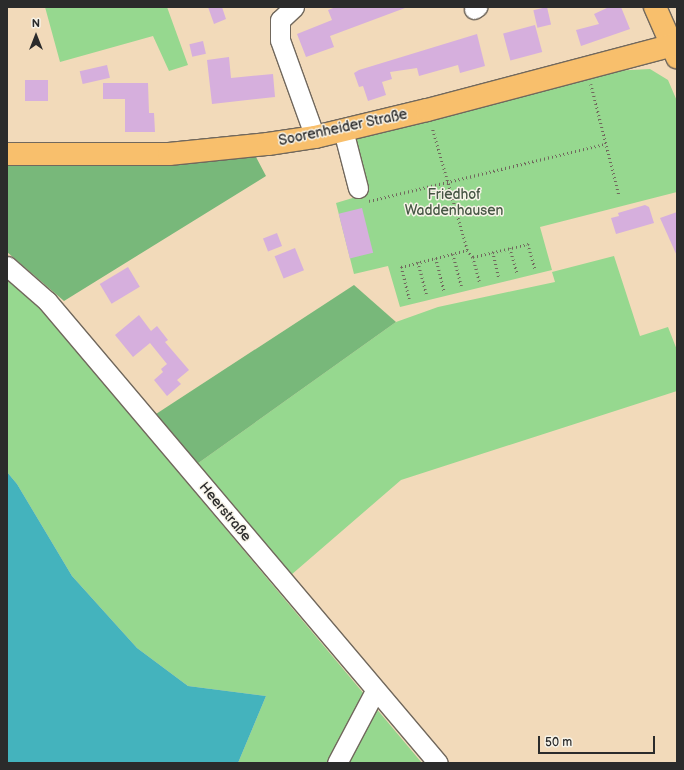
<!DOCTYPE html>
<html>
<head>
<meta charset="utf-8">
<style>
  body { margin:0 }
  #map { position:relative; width:684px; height:770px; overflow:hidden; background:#f2daba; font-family:"Balsamiq Sans",sans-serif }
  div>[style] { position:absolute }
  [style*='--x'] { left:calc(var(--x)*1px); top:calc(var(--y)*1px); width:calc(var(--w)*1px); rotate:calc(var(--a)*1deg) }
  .green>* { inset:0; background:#96d88f }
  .forest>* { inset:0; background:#78b87a }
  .water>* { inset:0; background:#44b3bd }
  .building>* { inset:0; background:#d6afdd; transform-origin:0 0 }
  .path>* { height:2.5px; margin-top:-1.25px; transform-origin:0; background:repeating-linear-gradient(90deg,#71685d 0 1px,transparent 0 4px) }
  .roads { filter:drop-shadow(1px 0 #71685d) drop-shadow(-1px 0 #71685d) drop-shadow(0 1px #71685d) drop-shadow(0 -1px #71685d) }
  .minor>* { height:19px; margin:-9.5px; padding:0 9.5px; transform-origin:9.5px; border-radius:9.5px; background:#fff }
  .major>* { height:22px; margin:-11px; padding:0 11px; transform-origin:11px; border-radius:11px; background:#f8bf6c }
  span { translate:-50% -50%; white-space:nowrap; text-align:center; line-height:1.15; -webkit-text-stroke:3px #f7f3e8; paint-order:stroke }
  .street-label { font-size:14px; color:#2b2b2b }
  .park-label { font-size:14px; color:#465644 }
  .frame { position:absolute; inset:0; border:8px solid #2b2b2b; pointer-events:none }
  .north { position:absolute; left:16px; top:16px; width:40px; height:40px; -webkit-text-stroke:3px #f7f3e8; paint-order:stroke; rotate:0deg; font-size:11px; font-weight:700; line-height:16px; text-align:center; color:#2b2b2b }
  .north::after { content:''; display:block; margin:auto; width:14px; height:18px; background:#2b2b2b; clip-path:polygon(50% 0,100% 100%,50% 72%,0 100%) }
  .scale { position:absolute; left:538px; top:736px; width:117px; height:18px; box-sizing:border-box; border:2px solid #2b2b2b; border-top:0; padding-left:5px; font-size:12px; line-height:14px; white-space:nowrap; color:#2b2b2b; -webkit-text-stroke:3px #f7f3e8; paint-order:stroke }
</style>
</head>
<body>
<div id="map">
  <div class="green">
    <i style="clip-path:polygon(45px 7px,167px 7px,188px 65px,169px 71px,153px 36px,60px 62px)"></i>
    <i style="clip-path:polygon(650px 69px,668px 80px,677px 101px,677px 192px,540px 227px,552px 270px,400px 307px,388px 266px,354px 274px,336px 203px,366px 194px,352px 137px,612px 71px)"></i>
    <i style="clip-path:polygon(614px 256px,640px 336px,668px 327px,677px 350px,677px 391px,401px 480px,291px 575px,197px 464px,396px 322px,438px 307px,555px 282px,552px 272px)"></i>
    <i style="clip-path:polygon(7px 279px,42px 310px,422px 763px,238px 763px,266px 696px,188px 686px,137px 648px,72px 576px,17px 484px,7px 472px)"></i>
  </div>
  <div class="forest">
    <i style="clip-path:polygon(256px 157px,266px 176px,64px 301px,7px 252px,7px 163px,166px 163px)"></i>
    <i style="clip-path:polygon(354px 285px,396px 322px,197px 464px,156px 414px)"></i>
  </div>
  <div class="water">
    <i style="clip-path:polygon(7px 472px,17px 484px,72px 576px,137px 648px,188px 686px,266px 696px,238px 763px,7px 763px)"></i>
  </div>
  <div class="building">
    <i style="clip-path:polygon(208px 7px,222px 7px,226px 19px,214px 24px)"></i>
    <i style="clip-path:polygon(336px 7px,405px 7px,405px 8px,330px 36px,334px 47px,306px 57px,297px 34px,332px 20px,328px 10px)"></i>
    <i style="left:547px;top:7px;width:18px;height:14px;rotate:77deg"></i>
    <i style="clip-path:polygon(609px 7px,621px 7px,630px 29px,581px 46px,576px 30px,599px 24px,594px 14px)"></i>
    <i style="left:535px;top:25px;width:28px;height:33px;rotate:75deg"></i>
    <i style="clip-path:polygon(477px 34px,485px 66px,460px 73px,458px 65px,419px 76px,417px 68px,390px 72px,392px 79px,382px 82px,386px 95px,368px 101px,363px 86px,359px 87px,354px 73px,359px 70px)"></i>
    <i style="left:203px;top:41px;width:13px;height:14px;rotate:77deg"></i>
    <i style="clip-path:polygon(229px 57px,231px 78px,273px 74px,275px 97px,212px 104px,207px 60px)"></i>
    <i style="left:107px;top:65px;width:13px;height:28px;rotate:77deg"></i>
    <i style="left:25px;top:80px;width:23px;height:21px"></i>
    <i style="clip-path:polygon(103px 83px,148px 83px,149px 113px,154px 113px,155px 132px,125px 132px,125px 99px,103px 99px)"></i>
    <i style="clip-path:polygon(645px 205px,649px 207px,654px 223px,616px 234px,611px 218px,619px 216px,618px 213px)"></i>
    <i style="left:362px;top:208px;width:46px;height:24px;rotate:76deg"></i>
    <i style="clip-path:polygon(677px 212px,677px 256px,660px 218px)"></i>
    <i style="left:277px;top:233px;width:14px;height:15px;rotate:69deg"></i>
    <i style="left:295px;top:248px;width:24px;height:22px;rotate:68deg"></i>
    <i style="left:128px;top:267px;width:23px;height:33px;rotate:59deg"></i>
    <i style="clip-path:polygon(139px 315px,151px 331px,157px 326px,168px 340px,165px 342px,189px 370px,177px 380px,181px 384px,167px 396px,154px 380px,163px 372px,161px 369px,167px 364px,150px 343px,133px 357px,115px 335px)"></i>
  </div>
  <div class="path">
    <i style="--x:591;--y:84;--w:114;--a:75.8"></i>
    <i style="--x:369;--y:201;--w:243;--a:-13.6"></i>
    <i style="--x:510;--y:248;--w:26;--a:74"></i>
    <i style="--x:467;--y:250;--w:9;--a:49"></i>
    <i style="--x:473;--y:257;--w:27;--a:75"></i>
    <i style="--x:493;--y:252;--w:27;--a:77"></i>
    <i style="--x:453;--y:254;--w:35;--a:75"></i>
    <i style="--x:473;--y:257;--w:57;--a:-13.3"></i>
    <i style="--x:528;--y:244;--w:26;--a:74"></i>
    <i style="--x:436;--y:258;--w:34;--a:76"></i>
    <i style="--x:418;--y:262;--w:34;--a:75"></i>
    <i style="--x:409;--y:299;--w:33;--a:-104"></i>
    <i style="--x:401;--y:267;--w:68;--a:-14.4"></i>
    <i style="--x:467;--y:250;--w:127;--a:-106"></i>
  </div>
  <div class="roads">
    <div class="minor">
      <i style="--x:294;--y:7;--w:19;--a:137"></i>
      <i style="--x:280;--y:20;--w:20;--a:90"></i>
      <i style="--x:280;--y:40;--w:103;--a:70.2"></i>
      <i style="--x:474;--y:9;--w:4;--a:-34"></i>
      <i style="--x:343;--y:130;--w:60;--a:75.5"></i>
      <i style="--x:7;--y:266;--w:53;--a:41.2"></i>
      <i style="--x:47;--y:301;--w:605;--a:49.76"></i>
      <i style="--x:337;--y:763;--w:81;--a:-62.2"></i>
    </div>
    <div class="major">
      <i style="--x:655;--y:7;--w:55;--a:66.3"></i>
      <i style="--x:7;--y:154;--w:162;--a:0"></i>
      <i style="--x:169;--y:154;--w:100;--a:-5.8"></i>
      <i style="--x:268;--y:144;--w:48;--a:-8.5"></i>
      <i style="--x:315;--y:137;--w:115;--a:-13.6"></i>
      <i style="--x:427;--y:110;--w:259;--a:-14.8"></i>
    </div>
  </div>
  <div class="street-label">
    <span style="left:343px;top:128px;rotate:-12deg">Soorenheider Straße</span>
    <span style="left:225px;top:512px;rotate:50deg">Heerstraße</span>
  </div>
  <div class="park-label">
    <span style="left:454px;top:203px">Friedhof<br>Waddenhausen</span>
  </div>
  <div class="frame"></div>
  <div class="north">N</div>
  <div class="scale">50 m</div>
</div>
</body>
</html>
